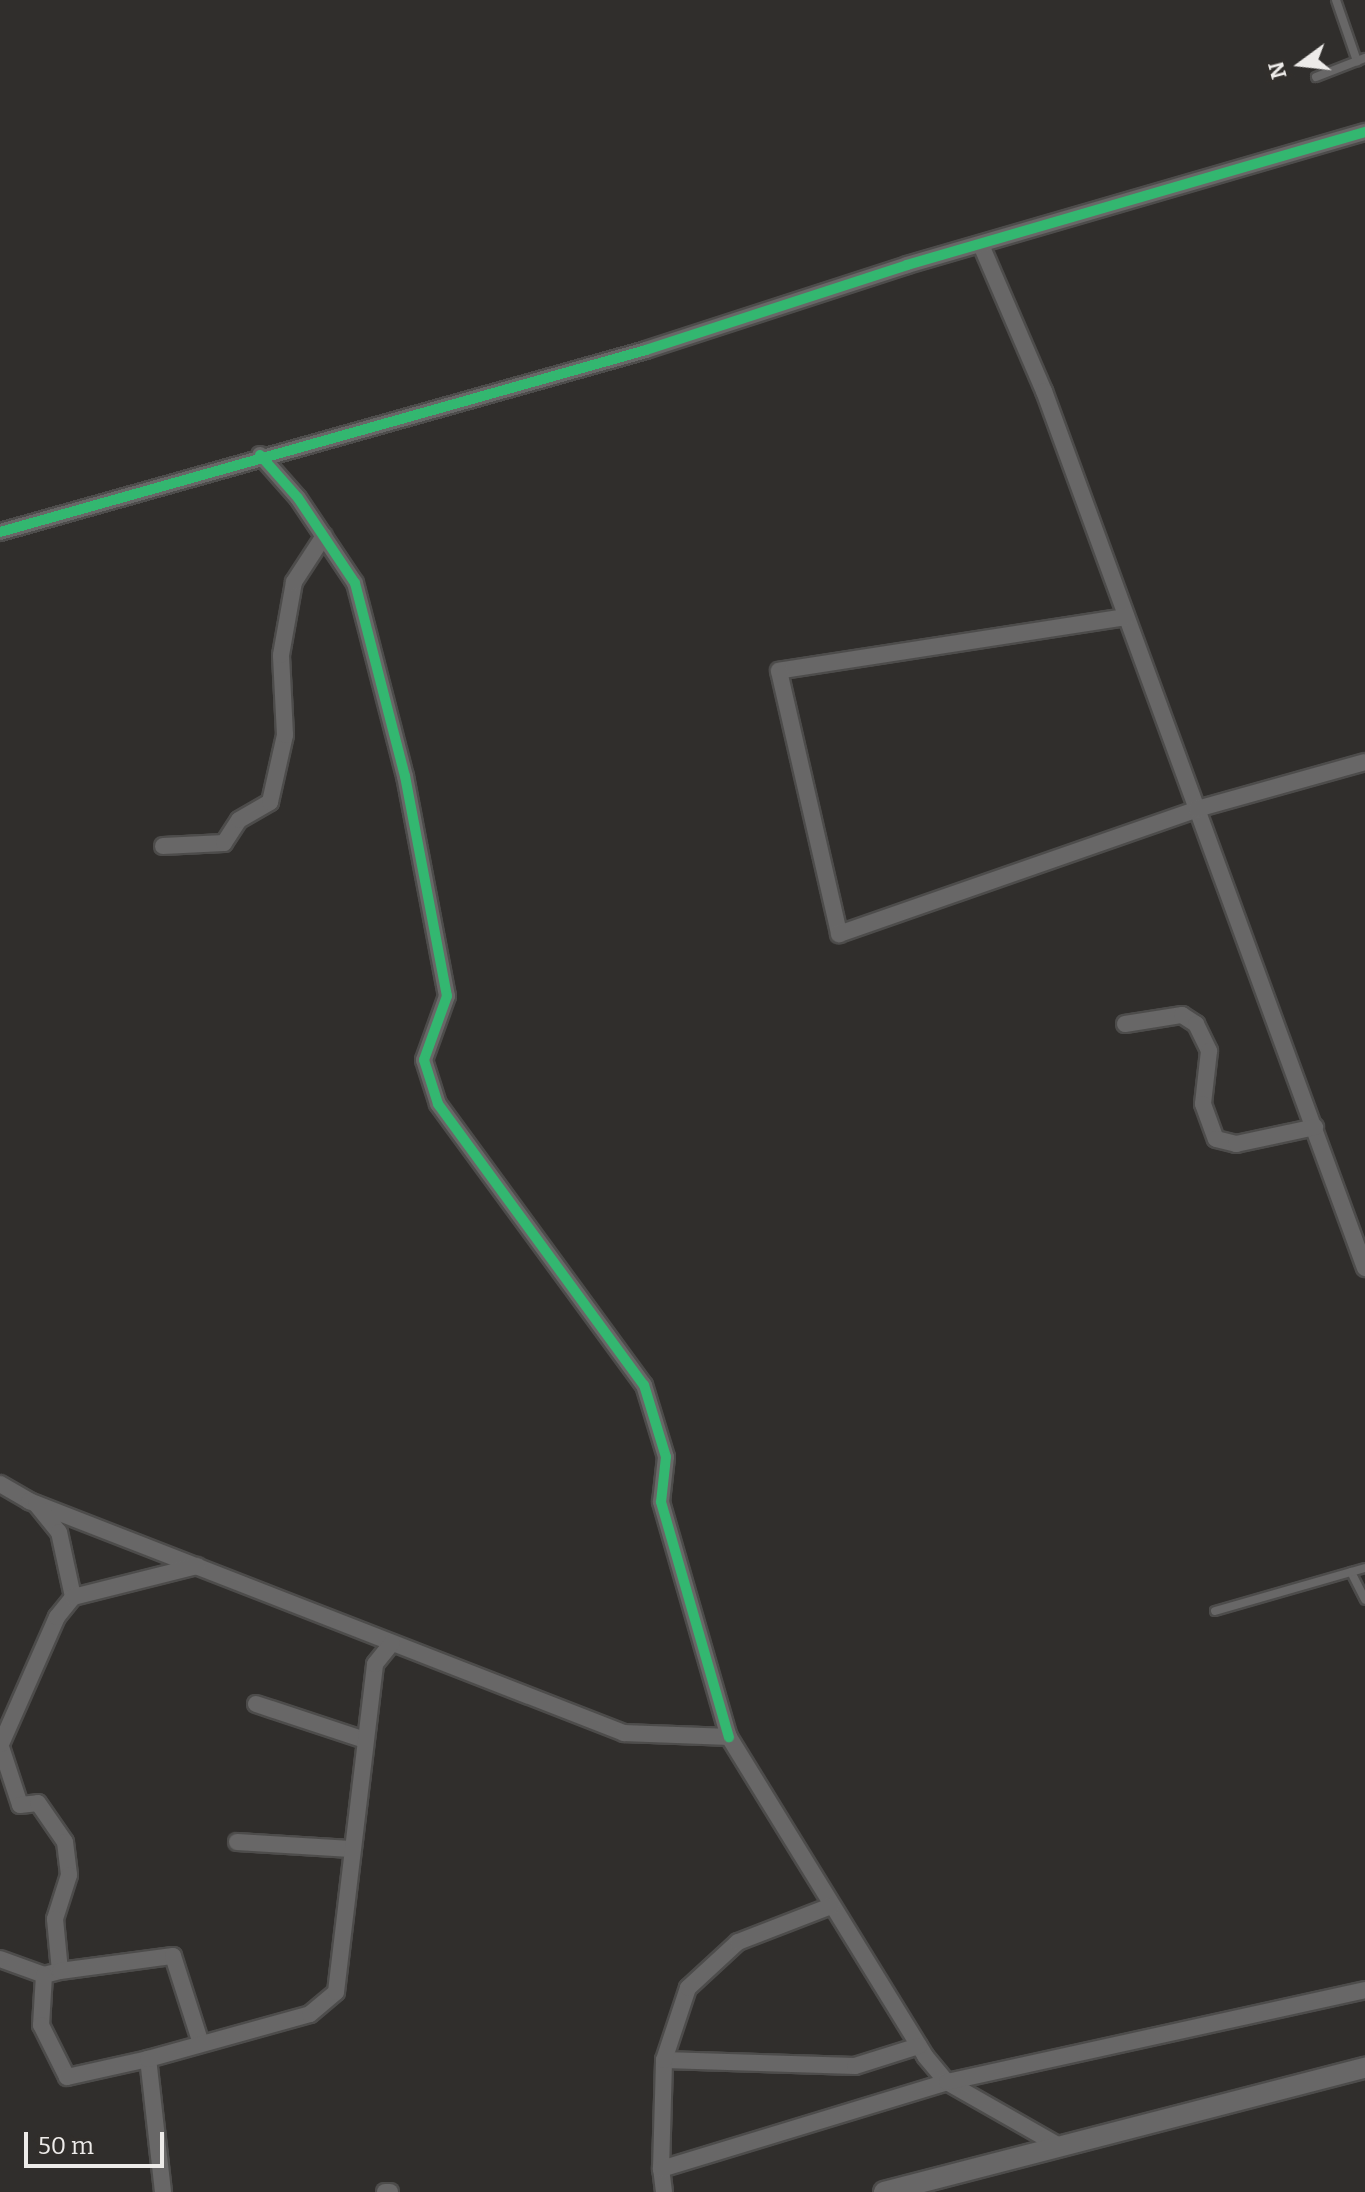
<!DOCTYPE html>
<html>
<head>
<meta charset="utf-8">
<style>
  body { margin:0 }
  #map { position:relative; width:1365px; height:2192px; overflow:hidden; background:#302e2c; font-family:Bitter,serif }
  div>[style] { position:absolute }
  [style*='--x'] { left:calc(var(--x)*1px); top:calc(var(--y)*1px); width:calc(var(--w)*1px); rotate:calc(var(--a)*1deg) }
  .roads { filter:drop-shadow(2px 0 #4d4c4b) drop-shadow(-2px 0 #4d4c4b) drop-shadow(0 2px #4d4c4b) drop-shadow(0 -2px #4d4c4b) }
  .service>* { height:8px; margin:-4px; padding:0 4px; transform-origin:4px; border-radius:4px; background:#686767 }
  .minor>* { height:16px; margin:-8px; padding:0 8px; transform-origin:8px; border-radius:8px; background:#686767 }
  .tertiary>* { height:20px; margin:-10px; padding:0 10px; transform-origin:10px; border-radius:10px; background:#686767 }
  .cycleway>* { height:10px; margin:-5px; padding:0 5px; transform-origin:5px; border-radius:5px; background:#33b770 }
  span { translate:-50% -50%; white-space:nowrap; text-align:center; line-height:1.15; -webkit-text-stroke:6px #312e2b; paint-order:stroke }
  .north { position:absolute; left:1261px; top:24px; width:80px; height:80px; -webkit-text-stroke:6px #312e2b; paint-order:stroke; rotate:255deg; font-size:22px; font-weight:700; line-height:32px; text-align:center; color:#edebe9 }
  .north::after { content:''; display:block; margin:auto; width:28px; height:36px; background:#edebe9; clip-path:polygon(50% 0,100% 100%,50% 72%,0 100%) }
  .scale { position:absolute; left:24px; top:2132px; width:140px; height:36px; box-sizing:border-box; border:4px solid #edebe9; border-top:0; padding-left:10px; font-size:24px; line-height:28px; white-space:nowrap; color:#edebe9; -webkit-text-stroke:6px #312e2b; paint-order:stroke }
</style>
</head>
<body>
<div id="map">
  <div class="roads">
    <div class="service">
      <i style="--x:1336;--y:0;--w:65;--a:71"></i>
      <i style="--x:1316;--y:77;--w:53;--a:-21.2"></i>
      <i style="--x:1351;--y:1572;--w:31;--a:63"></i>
      <i style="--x:1215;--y:1611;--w:156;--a:-16"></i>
    </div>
    <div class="minor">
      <i style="--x:981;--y:245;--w:159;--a:66.7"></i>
      <i style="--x:1044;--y:391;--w:934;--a:69.9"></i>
      <i style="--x:260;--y:455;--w:57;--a:48.5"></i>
      <i style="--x:298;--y:498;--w:102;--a:56.2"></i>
      <i style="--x:355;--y:583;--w:199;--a:75.5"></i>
      <i style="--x:405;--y:776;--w:224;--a:79.2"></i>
      <i style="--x:447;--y:996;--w:68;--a:109.8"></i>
      <i style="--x:424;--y:1060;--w:46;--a:72.3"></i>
      <i style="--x:438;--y:1104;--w:348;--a:53.8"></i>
      <i style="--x:644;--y:1385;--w:75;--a:73"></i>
      <i style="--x:666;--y:1457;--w:45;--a:96.3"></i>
      <i style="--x:661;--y:1502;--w:245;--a:73.9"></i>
      <i style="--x:0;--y:532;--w:671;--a:-15.73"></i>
      <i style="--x:646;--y:350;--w:274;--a:-18"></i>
      <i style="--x:907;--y:265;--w:477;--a:-16.2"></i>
      <i style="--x:1126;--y:617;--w:351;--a:171.2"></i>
      <i style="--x:779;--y:671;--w:270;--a:77.1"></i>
      <i style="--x:839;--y:934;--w:379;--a:-19.2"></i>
      <i style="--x:1197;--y:809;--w:174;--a:-15.6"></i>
      <i style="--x:163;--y:846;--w:61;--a:-2.8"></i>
      <i style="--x:224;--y:843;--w:27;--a:-57"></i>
      <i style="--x:239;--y:820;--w:36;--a:-30"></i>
      <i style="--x:270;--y:802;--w:69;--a:-77.4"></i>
      <i style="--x:285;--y:735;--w:80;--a:-92.9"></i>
      <i style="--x:281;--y:655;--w:74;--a:-79.9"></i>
      <i style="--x:294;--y:582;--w:55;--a:-56.9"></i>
      <i style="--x:1125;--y:1024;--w:58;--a:-9"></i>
      <i style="--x:1182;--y:1015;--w:17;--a:33"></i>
      <i style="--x:1196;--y:1024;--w:30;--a:64"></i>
      <i style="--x:1209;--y:1051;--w:53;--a:96.5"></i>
      <i style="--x:1203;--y:1104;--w:37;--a:70"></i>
      <i style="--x:1216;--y:1139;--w:21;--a:14"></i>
      <i style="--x:1236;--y:1144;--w:81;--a:-12.1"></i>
      <i style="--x:0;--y:1484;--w:34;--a:30"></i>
      <i style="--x:29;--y:1501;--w:639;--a:21.3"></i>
      <i style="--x:624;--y:1733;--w:105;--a:2.2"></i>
      <i style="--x:729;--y:1737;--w:374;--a:58.4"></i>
      <i style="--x:925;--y:2056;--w:34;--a:50"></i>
      <i style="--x:947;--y:2082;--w:129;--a:29.7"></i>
      <i style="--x:36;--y:1504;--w:36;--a:51"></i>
      <i style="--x:59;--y:1532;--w:66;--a:77.8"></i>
      <i style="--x:256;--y:1704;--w:115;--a:18.3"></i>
      <i style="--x:0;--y:1744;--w:64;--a:71.8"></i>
      <i style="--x:20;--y:1805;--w:18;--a:-6"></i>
      <i style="--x:38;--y:1803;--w:47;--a:55.3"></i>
      <i style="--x:65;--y:1842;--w:33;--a:83"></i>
      <i style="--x:69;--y:1875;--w:46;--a:107.7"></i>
      <i style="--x:55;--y:1919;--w:52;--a:84.5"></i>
      <i style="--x:60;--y:1971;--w:16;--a:166"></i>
      <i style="--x:1;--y:1744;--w:139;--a:-66.2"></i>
      <i style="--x:57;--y:1617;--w:26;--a:-51"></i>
      <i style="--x:73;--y:1597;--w:128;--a:-14"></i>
      <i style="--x:237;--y:1842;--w:114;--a:3.5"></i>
      <i style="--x:0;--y:1959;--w:47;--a:20"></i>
      <i style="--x:44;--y:1975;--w:50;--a:93.4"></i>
      <i style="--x:41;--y:2025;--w:58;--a:63.4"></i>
      <i style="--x:67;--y:2077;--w:83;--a:-12.5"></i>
      <i style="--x:60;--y:1971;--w:114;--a:-7.6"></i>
      <i style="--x:173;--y:1956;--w:92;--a:72.3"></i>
      <i style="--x:664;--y:2060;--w:191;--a:1.8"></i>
      <i style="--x:855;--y:2066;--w:67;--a:-17.4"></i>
      <i style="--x:661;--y:2169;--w:109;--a:-88.4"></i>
      <i style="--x:664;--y:2060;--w:76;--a:-71.6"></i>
      <i style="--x:688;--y:1988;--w:68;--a:-42.6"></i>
      <i style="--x:738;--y:1942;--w:100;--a:-21.2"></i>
      <i style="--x:163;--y:2192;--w:134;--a:-96.4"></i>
      <i style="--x:148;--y:2059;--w:168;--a:-15.5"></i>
      <i style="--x:310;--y:2014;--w:34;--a:-40"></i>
      <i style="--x:336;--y:1992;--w:330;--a:-83.2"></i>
      <i style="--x:375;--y:1664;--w:27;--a:-51"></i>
      <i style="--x:385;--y:2192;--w:5;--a:0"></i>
      <i style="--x:664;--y:2192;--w:23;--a:-97"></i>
      <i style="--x:661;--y:2169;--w:299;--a:-16.9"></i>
      <i style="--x:947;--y:2082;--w:428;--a:-12.4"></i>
    </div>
    <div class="tertiary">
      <i style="--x:884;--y:2192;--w:497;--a:-14.5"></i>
    </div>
  </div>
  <div class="cycleway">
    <i style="--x:260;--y:455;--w:57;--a:48.5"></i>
    <i style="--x:298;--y:498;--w:102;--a:56.2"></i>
    <i style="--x:355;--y:583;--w:199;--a:75.5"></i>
    <i style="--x:405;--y:776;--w:224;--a:79.2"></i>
    <i style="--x:447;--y:996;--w:68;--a:109.8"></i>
    <i style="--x:424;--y:1060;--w:46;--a:72.3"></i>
    <i style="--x:438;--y:1104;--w:348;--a:53.8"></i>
    <i style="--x:644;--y:1385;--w:75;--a:73"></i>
    <i style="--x:666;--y:1457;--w:45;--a:96.3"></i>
    <i style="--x:661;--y:1502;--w:245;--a:73.9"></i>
    <i style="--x:0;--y:532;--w:671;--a:-15.73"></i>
    <i style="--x:646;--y:350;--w:274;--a:-18"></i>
    <i style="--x:907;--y:265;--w:477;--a:-16.2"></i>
  </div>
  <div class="north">N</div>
  <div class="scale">50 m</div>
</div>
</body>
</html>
